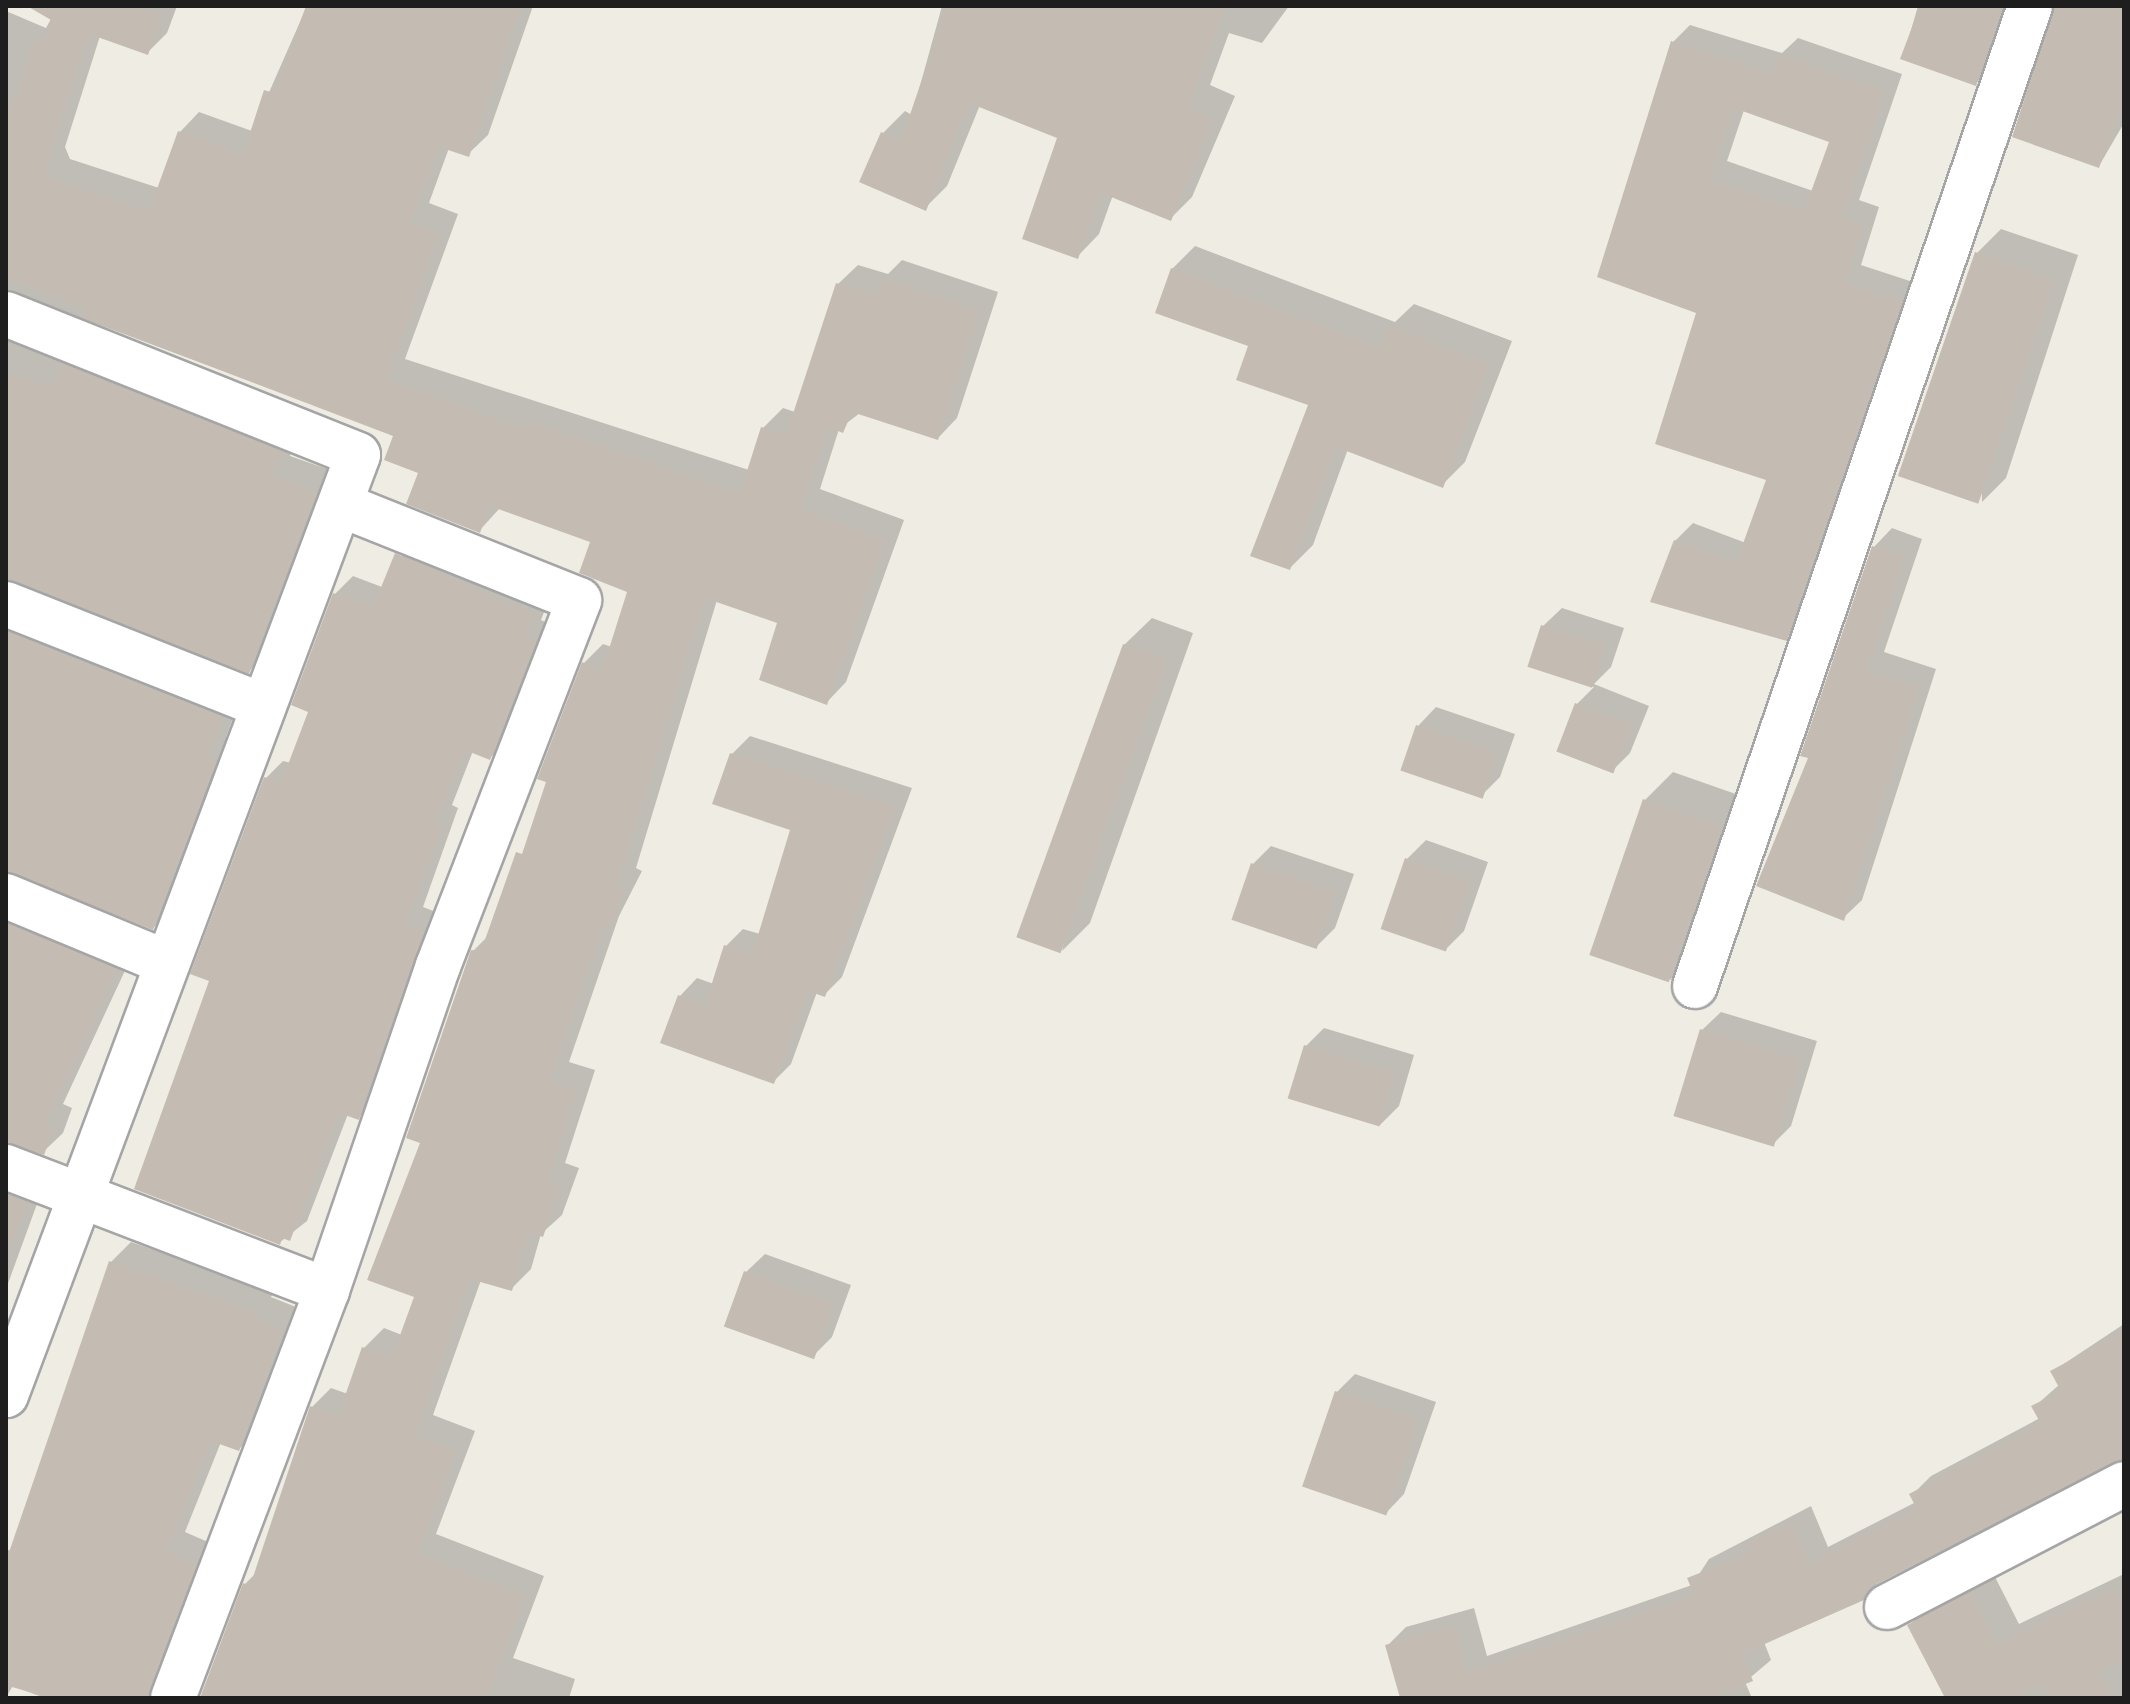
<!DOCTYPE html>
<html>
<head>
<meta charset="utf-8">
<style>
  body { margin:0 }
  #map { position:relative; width:2130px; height:1704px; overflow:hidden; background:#efede3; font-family:"PT Sans Narrow",sans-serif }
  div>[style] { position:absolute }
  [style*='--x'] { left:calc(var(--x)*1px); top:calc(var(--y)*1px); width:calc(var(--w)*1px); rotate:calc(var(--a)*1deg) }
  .shadow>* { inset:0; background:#0003 }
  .building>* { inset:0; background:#c4bcb3; transform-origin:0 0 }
  .roads { filter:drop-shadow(2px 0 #a5a5a5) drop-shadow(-2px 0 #a5a5a5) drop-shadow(0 2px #a5a5a5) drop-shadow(0 -2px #a5a5a5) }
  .minor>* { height:44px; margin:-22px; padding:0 22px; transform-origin:22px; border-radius:22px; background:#fff }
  span { translate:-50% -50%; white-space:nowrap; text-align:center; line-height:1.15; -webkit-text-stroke:6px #fff; paint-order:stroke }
  .frame { position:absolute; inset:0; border:8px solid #1e1e1e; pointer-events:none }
</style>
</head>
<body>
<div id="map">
  <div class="shadow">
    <i style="clip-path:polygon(58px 6px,177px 6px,167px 33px,147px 53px,100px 36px,65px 147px,70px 159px,159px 188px,180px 132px,199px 112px,252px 131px,307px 6px,533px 6px,488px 135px,468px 154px,449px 148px,429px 203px,458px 214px,405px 359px,749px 470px,763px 428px,783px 408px,795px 412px,838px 284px,858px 265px,888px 274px,902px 260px,998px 292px,957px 418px,938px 438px,860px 413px,839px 429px,820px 489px,904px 520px,846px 682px,827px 702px,780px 622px,717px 600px,636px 868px,642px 871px,619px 916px,569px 1062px,595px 1070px,565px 1163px,579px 1168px,562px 1215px,541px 1234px,531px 1269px,511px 1289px,481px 1280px,433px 1415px,475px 1431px,436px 1534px,544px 1576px,513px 1658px,575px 1679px,569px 1698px,202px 1698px,245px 1584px,257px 1572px,312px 1407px,331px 1388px,348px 1394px,364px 1348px,384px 1328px,402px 1335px,416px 1296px,422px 1142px,473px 951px,488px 936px,527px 845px,584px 663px,603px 644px,612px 647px,629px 591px,593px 540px,500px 508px,479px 531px,395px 435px,6px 290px,6px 11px,46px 28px)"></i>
    <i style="clip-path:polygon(942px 6px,1289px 6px,1262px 43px,1229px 33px,1210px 85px,1235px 96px,1192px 197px,1170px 219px,1113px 195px,1099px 234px,1077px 257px,1060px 137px,980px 105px,947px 186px,925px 208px,882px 134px,905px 111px,912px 115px)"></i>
    <i style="clip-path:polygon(1918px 6px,2012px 6px,1991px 69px,1976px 83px,1903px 58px)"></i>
    <i style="clip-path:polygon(2054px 6px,2124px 6px,2124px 123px,2099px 166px)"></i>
    <i style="clip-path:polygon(evenodd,1690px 25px,1782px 53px,1798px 38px,1902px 74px,1859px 200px,1879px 207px,1861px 265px,1919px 284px,1804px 620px,1786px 638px,1675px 541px,1693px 523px,1746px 543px,1769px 478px,1699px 311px,1672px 43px,1690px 25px,1744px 110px,1832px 141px,1813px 191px,1727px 161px,1744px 110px)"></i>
    <i style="clip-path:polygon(2001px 229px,2078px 255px,2006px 478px,1982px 502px,1977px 253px)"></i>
    <i style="clip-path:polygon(1195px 246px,1395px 322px,1414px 304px,1512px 341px,1465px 462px,1442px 485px,1348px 449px,1313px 545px,1290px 568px,1310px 404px,1172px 269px)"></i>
    <i style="clip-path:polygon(6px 310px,299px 431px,290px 456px,336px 472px,269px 652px,249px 671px,6px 580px)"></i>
    <i style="clip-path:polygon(1892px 528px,1922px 539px,1884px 652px,1936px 669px,1862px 900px,1843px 918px,1811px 757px,1874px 547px)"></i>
    <i style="clip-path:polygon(414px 537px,550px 597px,541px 620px,552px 625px,508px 740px,490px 758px,473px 751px,452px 805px,458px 808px,423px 907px,441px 914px,376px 1100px,358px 1118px,348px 1114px,307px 1221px,279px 1243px,212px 979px,266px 778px,283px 761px,291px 763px,310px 711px,335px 594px,353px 576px,382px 587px)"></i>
    <i style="clip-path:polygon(6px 600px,241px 697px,226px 737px,235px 740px,173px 908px,153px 928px,6px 872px)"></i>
    <i style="clip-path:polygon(1562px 608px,1624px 628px,1611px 667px,1594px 684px,1649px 706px,1630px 753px,1612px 771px,1577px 704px,1594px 687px,1530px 666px,1543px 626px)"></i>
    <i style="clip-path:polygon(1152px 618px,1193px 633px,1090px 923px,1062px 951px,1124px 645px)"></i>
    <i style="clip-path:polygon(1436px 707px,1515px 734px,1500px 777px,1481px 796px,1418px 726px)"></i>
    <i style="clip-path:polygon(750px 736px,912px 788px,842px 977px,824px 995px,817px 992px,791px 1064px,773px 1082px,680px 996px,697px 978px,714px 984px,726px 946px,743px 929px,760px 934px,793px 829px,732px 754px)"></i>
    <i style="clip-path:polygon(1673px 772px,1750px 799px,1698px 952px,1670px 980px,1645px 800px)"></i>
    <i style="clip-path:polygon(1426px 840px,1488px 862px,1464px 931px,1445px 950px,1383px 928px,1407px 859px)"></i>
    <i style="clip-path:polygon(1271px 846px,1354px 874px,1335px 928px,1316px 947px,1253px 864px)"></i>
    <i style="clip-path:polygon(6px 892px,135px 949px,63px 1104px,72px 1108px,63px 1133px,43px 1152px,6px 1141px)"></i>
    <i style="clip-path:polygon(1721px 1012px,1817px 1041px,1791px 1126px,1772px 1145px,1702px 1030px)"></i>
    <i style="clip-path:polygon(1324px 1028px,1414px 1055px,1399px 1106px,1380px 1125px,1306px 1046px)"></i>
    <i style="clip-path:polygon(6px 1162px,45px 1182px,6px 1289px)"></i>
    <i style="clip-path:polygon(131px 1242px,274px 1291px,271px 1297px,301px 1309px,259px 1429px,239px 1449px,221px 1442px,185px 1532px,215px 1545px,179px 1698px,52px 1698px,12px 1687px,6px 1698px,6px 1549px,11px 1551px,111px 1262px)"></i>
    <i style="clip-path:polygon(765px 1254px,851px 1285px,832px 1337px,813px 1356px,746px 1272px)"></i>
    <i style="clip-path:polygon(2124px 1324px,2124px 1458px,1881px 1580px,1863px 1598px,1764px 1642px,1771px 1660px,1745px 1682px,1752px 1698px,1402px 1698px,1387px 1646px,1406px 1627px,1474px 1608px,1487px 1656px,1692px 1585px,1709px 1559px,1811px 1506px,1828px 1547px,1916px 1502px,1912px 1495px,1931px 1476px,2040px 1418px,2034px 1407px,2060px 1384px,2053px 1371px)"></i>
    <i style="clip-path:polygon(1355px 1374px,1436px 1402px,1404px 1494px,1386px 1513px,1337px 1392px)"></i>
    <i style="clip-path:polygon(1992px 1571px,2019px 1624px,2124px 1574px,2124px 1698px,1948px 1698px,1910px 1625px,1932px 1603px)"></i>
  </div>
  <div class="building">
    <i style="clip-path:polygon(27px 6px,139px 6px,162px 14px,148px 55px,89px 34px,46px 168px,50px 178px,149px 211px,178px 131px,243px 154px,264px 90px,274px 93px,306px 6px,521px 6px,469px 157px,439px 147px,411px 223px,439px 234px,387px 379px,525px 429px,528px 421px,740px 493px,761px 427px,786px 435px,836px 283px,875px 296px,881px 278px,980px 311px,938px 440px,852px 412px,843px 433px,828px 427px,801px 509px,886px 540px,827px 705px,759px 680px,777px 623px,705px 598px,617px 888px,624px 891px,611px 926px,604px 924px,550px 1081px,577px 1090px,547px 1183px,560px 1188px,543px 1237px,529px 1232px,512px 1291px,470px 1279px,415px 1435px,457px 1451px,418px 1553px,526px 1595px,487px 1698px,200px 1698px,243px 1583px,250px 1586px,310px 1406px,338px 1416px,362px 1347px,392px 1357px,414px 1297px,367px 1280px,420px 1143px,406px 1138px,471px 950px,481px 951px,516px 852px,522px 854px,546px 782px,537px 779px,582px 662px,602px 671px,627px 592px,579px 573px,590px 542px,490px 506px,480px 533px,406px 504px,418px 473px,384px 460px,393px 436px,81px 317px,85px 308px,6px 278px,6px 98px,14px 101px,35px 37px,44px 40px,51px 20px)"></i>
    <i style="clip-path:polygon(947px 6px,1226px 6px,1189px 107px,1214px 118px,1171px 221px,1101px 193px,1078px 259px,1022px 239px,1057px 138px,969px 103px,926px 211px,859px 182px,881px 132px,901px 141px)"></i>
    <i style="clip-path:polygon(1920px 6px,2004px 6px,1976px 86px,1900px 59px)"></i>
    <i style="clip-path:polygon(2054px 6px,2124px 6px,2124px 98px,2099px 168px,2012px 137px)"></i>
    <i style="clip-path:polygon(evenodd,1671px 41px,1771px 73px,1778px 54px,1886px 92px,1842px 218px,1863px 224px,1845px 283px,1903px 301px,1787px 641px,1650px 602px,1674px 540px,1736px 563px,1766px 480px,1655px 444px,1696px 313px,1597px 277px,1671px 41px,1734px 108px,1829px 142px,1804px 211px,1710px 179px,1734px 108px)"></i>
    <i style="left:1975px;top:252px;width:85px;height:237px;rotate:19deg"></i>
    <i style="clip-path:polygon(1171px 268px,1381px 348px,1389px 325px,1490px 364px,1443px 488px,1336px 447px,1290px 570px,1250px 556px,1308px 405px,1236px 380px,1248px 346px,1155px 313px)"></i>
    <i style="clip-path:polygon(62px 364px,281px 451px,272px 475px,317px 492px,249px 674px,6px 580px,6px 374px,53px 386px)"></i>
    <i style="clip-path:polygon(1872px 546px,1905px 557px,1867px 670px,1919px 688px,1844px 921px,1756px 886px,1808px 758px,1800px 756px)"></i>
    <i style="clip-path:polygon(395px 553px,534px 614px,525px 638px,536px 643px,490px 760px,465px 750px,435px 823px,442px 825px,406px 925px,424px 932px,359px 1120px,339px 1113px,290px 1241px,282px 1238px,280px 1245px,134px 1189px,209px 981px,190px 974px,264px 777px,281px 783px,308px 712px,291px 705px,333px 593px,373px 607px)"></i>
    <i style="left:1541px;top:625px;width:68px;height:44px;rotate:18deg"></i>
    <i style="clip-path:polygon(6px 631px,223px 717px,208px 757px,217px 760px,153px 930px,6px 872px)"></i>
    <i style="left:1123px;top:644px;width:47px;height:312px;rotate:20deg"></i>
    <i style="left:1575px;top:703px;width:61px;height:52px;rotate:21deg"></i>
    <i style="left:1416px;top:725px;width:87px;height:48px;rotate:19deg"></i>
    <i style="clip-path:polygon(730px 753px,896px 806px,825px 997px,808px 991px,774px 1084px,660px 1043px,678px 995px,705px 1005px,724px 945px,752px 955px,790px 830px,712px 804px)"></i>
    <i style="left:1643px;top:799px;width:84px;height:165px;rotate:19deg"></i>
    <i style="left:1405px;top:858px;width:69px;height:75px;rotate:19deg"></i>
    <i style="left:1251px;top:863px;width:90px;height:60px;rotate:19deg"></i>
    <i style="clip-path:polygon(6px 923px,117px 969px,45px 1124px,54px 1128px,44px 1155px,6px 1143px)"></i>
    <i style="left:1700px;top:1029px;width:105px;height:91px;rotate:17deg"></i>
    <i style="left:1304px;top:1045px;width:96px;height:56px;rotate:17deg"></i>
    <i style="clip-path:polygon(6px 1194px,27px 1202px,11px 1245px,6px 1244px)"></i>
    <i style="clip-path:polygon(109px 1261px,255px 1311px,253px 1317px,283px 1329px,239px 1451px,211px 1441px,167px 1552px,197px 1564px,149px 1698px,45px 1698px,6px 1684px,6px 1561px)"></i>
    <i style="left:744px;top:1271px;width:96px;height:59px;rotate:20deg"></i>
    <i style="clip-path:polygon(2124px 1332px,2124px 1459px,1875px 1585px,1864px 1600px,1742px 1654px,1753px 1681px,1711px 1698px,1400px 1698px,1385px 1645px,1455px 1626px,1468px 1673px,1694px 1595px,1687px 1578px,1751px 1553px,1747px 1542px,1792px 1524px,1809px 1564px,1917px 1509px,1909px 1494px,2041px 1424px,2031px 1406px,2061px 1391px,2050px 1371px)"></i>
    <i style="left:1335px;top:1391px;width:89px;height:101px;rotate:19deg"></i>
    <i style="clip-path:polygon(2113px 1589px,2124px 1612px,2124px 1660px,2099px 1671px,2112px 1698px,2050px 1698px,2043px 1684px,2015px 1698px,1945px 1698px,1907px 1625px,1970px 1592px,1996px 1644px)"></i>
  </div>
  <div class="roads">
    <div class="minor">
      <i style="--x:6;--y:314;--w:379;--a:21.8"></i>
      <i style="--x:358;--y:455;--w:1004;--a:110.53"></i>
      <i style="--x:6;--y:604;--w:277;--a:21.6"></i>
      <i style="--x:6;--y:896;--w:172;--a:22.5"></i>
      <i style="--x:1695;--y:986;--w:1036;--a:-71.13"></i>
      <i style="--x:6;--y:1167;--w:344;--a:21"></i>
      <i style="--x:1887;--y:1607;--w:267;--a:-27.4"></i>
      <i style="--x:173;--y:1698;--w:436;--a:-69.3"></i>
      <i style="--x:327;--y:1290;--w:342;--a:-71.1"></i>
      <i style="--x:438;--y:966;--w:392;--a:-68.9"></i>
      <i style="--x:579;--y:600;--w:256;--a:-158.2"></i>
    </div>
  </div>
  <div class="frame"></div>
</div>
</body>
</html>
